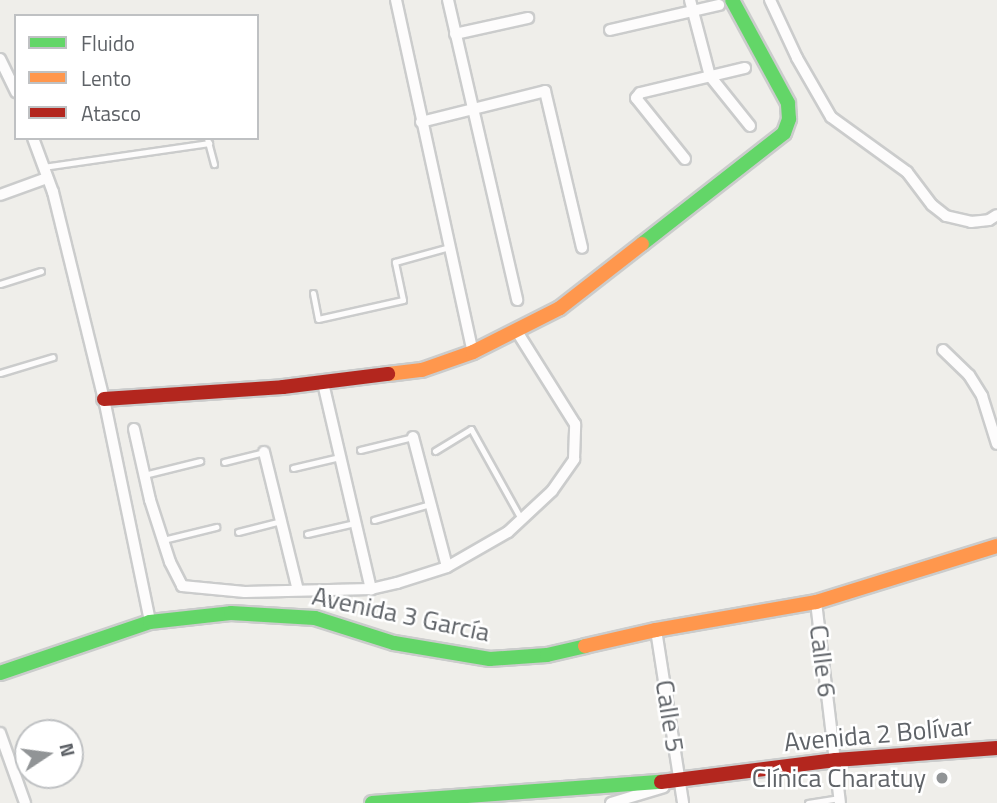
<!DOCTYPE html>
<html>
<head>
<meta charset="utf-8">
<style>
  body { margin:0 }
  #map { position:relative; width:997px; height:803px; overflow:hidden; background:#efeeea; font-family:"Titillium Web",sans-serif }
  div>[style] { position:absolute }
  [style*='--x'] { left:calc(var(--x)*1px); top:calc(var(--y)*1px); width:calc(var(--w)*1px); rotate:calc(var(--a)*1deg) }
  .roads { filter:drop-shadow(2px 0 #cbcccc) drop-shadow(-2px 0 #cbcccc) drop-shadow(0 2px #cbcccc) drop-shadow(0 -2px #cbcccc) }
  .lane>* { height:5px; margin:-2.5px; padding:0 2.5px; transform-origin:2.5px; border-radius:2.5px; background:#fdfcfc }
  .street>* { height:10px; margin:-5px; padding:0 5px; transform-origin:5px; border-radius:5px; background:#fdfcfc }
  .fast>* { height:14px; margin:-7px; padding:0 7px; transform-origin:7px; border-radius:7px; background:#63d668 }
  .slow>* { height:14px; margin:-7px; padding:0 7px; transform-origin:7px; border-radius:7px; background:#ff974d }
  .jam>* { height:14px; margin:-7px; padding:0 7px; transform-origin:7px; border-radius:7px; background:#b3261e }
  .dots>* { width:19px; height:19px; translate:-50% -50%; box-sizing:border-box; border:4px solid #fff; border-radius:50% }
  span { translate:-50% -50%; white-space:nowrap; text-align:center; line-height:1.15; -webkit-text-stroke:5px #fff; paint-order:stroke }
  .street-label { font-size:26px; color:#5f6368 }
  .poi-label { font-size:26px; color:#5f6368 }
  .right { translate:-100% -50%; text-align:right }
  .legend { position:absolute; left:14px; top:14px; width:245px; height:126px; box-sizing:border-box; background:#fff; border:2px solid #bfc1c3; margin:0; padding:9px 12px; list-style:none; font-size:21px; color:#5f6368 }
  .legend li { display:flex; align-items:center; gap:14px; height:35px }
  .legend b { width:35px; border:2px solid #bfc1c3 }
  .north { position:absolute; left:14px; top:719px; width:70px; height:70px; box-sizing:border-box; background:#fff; border:2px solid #bfc1c3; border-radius:50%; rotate:77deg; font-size:19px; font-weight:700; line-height:28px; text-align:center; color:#5f6368 }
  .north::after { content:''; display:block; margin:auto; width:24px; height:32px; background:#919496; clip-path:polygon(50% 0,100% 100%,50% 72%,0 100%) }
</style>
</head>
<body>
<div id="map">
  <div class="roads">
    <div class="lane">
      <i style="--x:207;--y:138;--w:27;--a:75"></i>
      <i style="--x:43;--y:167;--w:168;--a:-8.2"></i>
      <i style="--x:0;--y:284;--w:43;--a:-17.6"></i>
      <i style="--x:313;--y:293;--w:26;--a:79"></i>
      <i style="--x:318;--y:319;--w:87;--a:-12.6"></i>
      <i style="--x:403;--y:300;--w:39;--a:-102"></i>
      <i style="--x:395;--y:262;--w:56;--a:-15.5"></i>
      <i style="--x:0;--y:373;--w:55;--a:-16.8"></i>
      <i style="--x:360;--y:450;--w:55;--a:-13.8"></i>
      <i style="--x:435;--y:451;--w:42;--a:-31.4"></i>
      <i style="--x:471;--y:429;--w:103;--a:60.9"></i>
      <i style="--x:224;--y:462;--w:41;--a:-14"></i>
      <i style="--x:293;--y:468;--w:48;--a:-13.2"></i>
      <i style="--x:144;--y:475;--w:58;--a:-14"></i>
      <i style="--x:374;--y:520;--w:58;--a:-15.9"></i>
      <i style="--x:238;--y:532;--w:44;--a:-14.3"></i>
      <i style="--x:307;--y:534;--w:49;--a:-12.9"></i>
      <i style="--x:163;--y:540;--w:55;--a:-13.8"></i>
      <i style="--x:808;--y:803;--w:32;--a:-9"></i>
    </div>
    <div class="street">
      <i style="--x:396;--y:0;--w:360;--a:77.7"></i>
      <i style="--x:448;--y:0;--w:308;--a:77"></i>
      <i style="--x:690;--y:0;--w:79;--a:75.3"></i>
      <i style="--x:710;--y:76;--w:64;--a:51.3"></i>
      <i style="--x:770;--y:0;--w:64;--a:65"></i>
      <i style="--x:797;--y:58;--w:68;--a:60"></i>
      <i style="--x:831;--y:117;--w:94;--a:35.9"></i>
      <i style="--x:907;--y:172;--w:41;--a:52.9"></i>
      <i style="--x:932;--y:205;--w:18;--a:38"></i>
      <i style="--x:946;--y:216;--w:26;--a:13"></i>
      <i style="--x:971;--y:222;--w:18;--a:-6"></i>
      <i style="--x:989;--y:220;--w:9;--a:-32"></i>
      <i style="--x:610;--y:30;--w:112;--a:-12.9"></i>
      <i style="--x:455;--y:34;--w:75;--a:-12.4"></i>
      <i style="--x:0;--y:59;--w:37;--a:64"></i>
      <i style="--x:421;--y:122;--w:128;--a:-14"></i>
      <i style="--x:545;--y:91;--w:161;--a:76.7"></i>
      <i style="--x:33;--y:138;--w:58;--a:69.7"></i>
      <i style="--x:53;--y:192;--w:213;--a:76.2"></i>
      <i style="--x:104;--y:399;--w:228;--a:78.3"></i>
      <i style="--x:685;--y:159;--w:78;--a:-128.8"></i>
      <i style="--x:636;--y:98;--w:6;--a:-51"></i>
      <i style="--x:640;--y:93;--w:108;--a:-13.4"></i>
      <i style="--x:0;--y:195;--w:50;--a:-19.9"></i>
      <i style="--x:943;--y:350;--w:36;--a:44"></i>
      <i style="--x:969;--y:375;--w:25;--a:58"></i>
      <i style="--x:982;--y:396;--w:50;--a:72.6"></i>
      <i style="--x:323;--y:383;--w:212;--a:76.9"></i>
      <i style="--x:134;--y:429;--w:73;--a:77.3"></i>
      <i style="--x:150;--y:500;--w:65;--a:72.1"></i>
      <i style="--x:170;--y:562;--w:27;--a:63"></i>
      <i style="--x:182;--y:586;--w:63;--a:5.4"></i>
      <i style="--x:245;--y:592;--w:126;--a:-1.4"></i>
      <i style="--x:371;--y:589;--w:27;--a:-13"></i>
      <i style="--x:397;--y:583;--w:52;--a:-17.7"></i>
      <i style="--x:447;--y:567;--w:70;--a:-29.8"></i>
      <i style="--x:508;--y:532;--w:60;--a:-43"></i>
      <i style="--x:552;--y:491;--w:39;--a:-55"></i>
      <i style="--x:574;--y:459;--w:35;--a:-88"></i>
      <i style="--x:575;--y:424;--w:111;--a:-122.1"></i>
      <i style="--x:413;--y:437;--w:134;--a:75.3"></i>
      <i style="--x:264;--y:452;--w:142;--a:76.2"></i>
      <i style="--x:816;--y:602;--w:202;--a:83.2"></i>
      <i style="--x:656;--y:630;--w:175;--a:81.1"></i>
      <i style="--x:0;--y:733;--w:74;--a:70.3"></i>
      <i style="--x:611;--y:803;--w:55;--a:-16.8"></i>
    </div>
    <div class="fast">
      <i style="--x:642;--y:244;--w:180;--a:-38"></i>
      <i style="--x:784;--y:133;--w:15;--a:-70"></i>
      <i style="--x:789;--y:119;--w:16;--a:-94"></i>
      <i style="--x:788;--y:103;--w:117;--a:-118.5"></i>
      <i style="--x:0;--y:673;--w:158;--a:-18.8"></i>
      <i style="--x:150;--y:622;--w:81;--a:-6.3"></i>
      <i style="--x:231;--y:613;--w:84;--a:3.4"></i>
      <i style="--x:315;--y:618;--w:83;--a:17.6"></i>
      <i style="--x:394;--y:643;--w:97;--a:9.5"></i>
      <i style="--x:490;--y:659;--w:57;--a:-4"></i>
      <i style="--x:547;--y:655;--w:39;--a:-13"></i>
      <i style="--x:372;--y:803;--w:290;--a:-4.2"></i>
    </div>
    <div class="slow">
      <i style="--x:388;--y:374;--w:34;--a:-7"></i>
      <i style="--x:422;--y:370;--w:54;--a:-19.4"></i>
      <i style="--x:473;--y:352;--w:97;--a:-26.8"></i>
      <i style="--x:560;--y:308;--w:104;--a:-38"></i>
      <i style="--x:585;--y:646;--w:73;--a:-12.7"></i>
      <i style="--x:656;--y:630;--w:162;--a:-9.9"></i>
      <i style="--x:816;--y:602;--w:189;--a:-17.2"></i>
    </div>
    <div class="jam">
      <i style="--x:104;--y:399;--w:179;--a:-3.8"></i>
      <i style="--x:283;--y:387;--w:106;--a:-7.1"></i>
      <i style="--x:661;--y:782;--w:176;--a:-7.2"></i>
      <i style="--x:836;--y:760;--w:161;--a:-4.3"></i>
    </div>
  </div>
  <div class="dots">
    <i style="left:942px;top:778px;background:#919496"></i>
  </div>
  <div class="street-label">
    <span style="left:401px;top:614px;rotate:12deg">Avenida 3 García</span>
    <span style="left:823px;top:661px;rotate:83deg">Calle 6</span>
    <span style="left:670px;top:716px;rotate:81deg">Calle 5</span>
    <span style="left:878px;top:734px;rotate:-5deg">Avenida 2 Bolívar</span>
  </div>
  <div class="poi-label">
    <span class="right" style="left:926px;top:778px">Clínica Charatuy</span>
  </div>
  <ul class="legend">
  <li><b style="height:9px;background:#63d668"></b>Fluido</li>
  <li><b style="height:9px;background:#ff974d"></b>Lento</li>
  <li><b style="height:9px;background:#b3261e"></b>Atasco</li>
  </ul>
  <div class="north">N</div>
</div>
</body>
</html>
